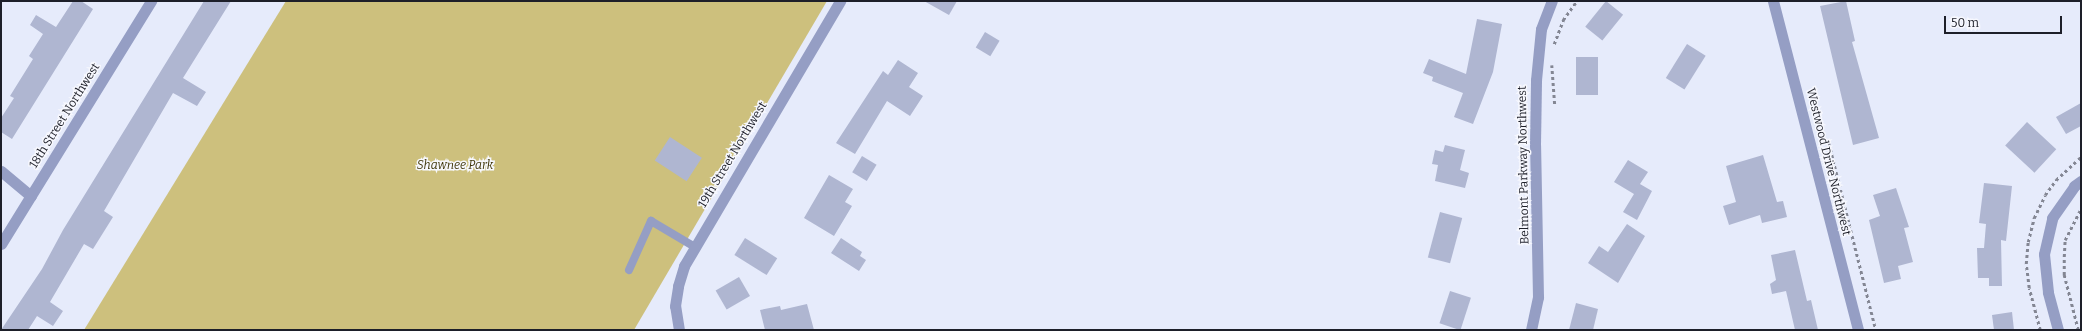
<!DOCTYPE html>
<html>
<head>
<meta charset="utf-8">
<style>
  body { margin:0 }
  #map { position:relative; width:2082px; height:331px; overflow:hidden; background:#e6ebfb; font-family:Bitter,serif }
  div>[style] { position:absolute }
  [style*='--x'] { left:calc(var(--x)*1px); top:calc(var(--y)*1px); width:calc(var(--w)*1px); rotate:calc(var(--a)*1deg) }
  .green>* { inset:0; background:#cdc07d }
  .building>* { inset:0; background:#afb6d1; transform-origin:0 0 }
  .path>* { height:2.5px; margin-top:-1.25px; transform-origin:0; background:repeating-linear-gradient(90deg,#838693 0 3px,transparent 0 6px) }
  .service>* { height:8px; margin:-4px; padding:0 4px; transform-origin:4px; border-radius:4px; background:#959ec4 }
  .minor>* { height:11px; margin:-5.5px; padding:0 5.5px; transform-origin:5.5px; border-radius:5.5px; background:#959ec4 }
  span { translate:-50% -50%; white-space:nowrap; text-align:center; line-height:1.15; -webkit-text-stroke:3px #f7f8fe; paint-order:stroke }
  .street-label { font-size:12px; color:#1d1f29 }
  .park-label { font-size:12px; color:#40370a; font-style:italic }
  .frame { position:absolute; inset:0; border:2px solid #1d1f29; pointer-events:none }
  .scale { position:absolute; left:1944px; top:16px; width:118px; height:18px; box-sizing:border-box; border:2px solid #1d1f29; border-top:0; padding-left:5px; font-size:12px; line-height:14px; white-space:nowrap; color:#1d1f29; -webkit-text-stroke:3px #f7f8fe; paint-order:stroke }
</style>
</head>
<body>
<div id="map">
  <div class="green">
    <i style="clip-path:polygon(286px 1px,827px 1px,634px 330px,84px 330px)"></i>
  </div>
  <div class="building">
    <i style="clip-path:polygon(73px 1px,81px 1px,93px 9px,12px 139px,1px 132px,1px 118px,14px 98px,10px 96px,33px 59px,29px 56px,43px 34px,30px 25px,36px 15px,56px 27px)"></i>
    <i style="clip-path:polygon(204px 1px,231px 1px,183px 78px,206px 92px,197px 106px,173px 93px,104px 211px,113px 217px,93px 249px,84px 244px,50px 302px,63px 311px,53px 326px,37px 316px,28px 330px,1px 330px,42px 269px,63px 230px)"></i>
    <i style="clip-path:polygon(924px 1px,957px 1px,949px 15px)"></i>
    <i style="left:1606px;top:1px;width:22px;height:33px;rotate:39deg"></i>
    <i style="clip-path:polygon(1846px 1px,1855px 41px,1852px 42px,1879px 138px,1853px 145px,1820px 6px)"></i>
    <i style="clip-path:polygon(1477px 19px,1502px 24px,1493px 72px,1473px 124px,1454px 117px,1463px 93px,1432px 81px,1433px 77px,1423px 73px,1429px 59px,1466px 74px)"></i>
    <i style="left:985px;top:32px;width:17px;height:18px;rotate:31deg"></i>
    <i style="left:1687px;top:44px;width:22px;height:40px;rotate:32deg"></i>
    <i style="left:1576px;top:57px;width:22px;height:38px"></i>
    <i style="clip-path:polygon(898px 60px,918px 73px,909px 87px,923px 96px,910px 116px,887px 101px,855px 154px,836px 143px,883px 71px,888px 75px)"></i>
    <i style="clip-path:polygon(2081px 103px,2081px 126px,2066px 134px,2056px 117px)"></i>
    <i style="left:2027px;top:122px;width:40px;height:32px;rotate:43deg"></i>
    <i style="left:670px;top:137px;width:38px;height:28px;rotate:33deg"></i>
    <i style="clip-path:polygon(1445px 145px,1465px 150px,1460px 170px,1469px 173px,1465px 188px,1435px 181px,1438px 165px,1432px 164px,1435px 150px,1443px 152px)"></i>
    <i style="clip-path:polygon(1763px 155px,1777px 202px,1783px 201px,1787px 217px,1762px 223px,1760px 215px,1729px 225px,1723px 206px,1736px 202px,1726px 166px)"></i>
    <i style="left:862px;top:156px;width:17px;height:19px;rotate:31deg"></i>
    <i style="clip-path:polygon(1628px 160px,1648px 172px,1636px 190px,1640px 184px,1652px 191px,1637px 220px,1623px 212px,1634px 194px,1614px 182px)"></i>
    <i style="clip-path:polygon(829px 175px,853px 189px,845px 202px,852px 206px,834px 236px,804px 218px)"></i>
    <i style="clip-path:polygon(1984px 183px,2012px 186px,2006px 241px,2001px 240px,2002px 286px,1989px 286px,1989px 278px,1978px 278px,1977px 248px,1984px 248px,1986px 224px,1979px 223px)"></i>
    <i style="clip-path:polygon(1896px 188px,1909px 227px,1904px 228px,1913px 262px,1898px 266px,1901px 279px,1884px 283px,1869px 220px,1880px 216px,1873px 195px)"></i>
    <i style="left:1440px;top:212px;width:23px;height:47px;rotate:15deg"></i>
    <i style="clip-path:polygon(1627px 224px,1645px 236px,1618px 283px,1588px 263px,1599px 246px,1608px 252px)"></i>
    <i style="left:745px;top:238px;width:38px;height:20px;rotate:32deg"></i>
    <i style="clip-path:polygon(841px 238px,862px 252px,860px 256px,866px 260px,859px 271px,831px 253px)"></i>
    <i style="clip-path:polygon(1795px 250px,1807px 301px,1811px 300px,1818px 330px,1795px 330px,1786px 291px,1772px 294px,1770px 284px,1776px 280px,1771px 255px)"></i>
    <i style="left:739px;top:277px;width:22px;height:27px;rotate:60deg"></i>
    <i style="left:1450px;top:291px;width:22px;height:34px;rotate:18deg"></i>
    <i style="clip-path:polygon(1576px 303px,1598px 309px,1593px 330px,1569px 330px)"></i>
    <i style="clip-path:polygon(807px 304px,814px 330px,765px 330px,760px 310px,780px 306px,781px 310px)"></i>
    <i style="clip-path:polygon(2012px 312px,2014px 330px,1994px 330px,1992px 315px)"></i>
  </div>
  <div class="path">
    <i style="--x:1554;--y:44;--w:26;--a:-69"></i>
    <i style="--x:1563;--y:20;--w:24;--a:-54"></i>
    <i style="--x:1552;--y:65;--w:41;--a:85.8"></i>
    <i style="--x:1829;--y:143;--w:193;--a:75.9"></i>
    <i style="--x:2040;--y:330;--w:43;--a:-104.7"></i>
    <i style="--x:2029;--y:288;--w:24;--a:-97"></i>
    <i style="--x:2026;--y:264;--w:22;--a:-85"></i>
    <i style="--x:2028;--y:242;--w:25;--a:-76"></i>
    <i style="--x:2034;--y:218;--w:25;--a:-64"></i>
    <i style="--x:2045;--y:195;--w:19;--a:-54"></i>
    <i style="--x:2056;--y:180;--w:34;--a:-43"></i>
    <i style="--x:2078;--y:330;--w:57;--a:-104.3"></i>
    <i style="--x:2064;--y:275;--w:18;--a:-90"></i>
    <i style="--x:2064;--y:257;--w:17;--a:-87"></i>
    <i style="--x:2065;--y:240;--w:36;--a:-63"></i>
  </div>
  <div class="service">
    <i style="--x:629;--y:270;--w:54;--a:-65.8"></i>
    <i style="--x:651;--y:221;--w:51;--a:30.6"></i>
  </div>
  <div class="minor">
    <i style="--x:1773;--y:1;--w:340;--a:75.5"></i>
    <i style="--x:1;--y:171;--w:39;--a:40"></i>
    <i style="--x:1;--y:244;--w:286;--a:-58.3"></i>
    <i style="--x:679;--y:330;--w:24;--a:-99"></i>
    <i style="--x:675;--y:306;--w:20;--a:-81"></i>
    <i style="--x:678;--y:286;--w:21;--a:-73"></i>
    <i style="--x:684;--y:266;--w:308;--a:-59.5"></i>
    <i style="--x:1531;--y:330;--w:34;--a:-78"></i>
    <i style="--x:1538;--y:297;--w:152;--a:-91.1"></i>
    <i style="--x:1535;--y:145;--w:65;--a:-89.1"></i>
    <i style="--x:1536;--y:80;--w:51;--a:-84.4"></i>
    <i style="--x:1541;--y:29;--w:30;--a:-69"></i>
    <i style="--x:2058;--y:330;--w:39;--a:-105"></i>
    <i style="--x:2048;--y:292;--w:38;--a:-96"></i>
    <i style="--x:2044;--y:254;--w:37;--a:-77"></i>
    <i style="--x:2052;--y:218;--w:39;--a:-55"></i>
    <i style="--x:2074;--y:186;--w:9;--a:-36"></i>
  </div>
  <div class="street-label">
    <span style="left:65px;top:116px;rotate:-58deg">18th Street Northwest</span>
    <span style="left:733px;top:155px;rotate:-59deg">19th Street Northwest</span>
    <span style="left:1828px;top:162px;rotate:76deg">Westwood Drive Northwest</span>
    <span style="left:1524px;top:165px;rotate:-91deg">Belmont Parkway Northwest</span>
  </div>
  <div class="park-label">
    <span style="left:455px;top:166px">Shawnee Park</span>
  </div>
  <div class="frame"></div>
  <div class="scale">50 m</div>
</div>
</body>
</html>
